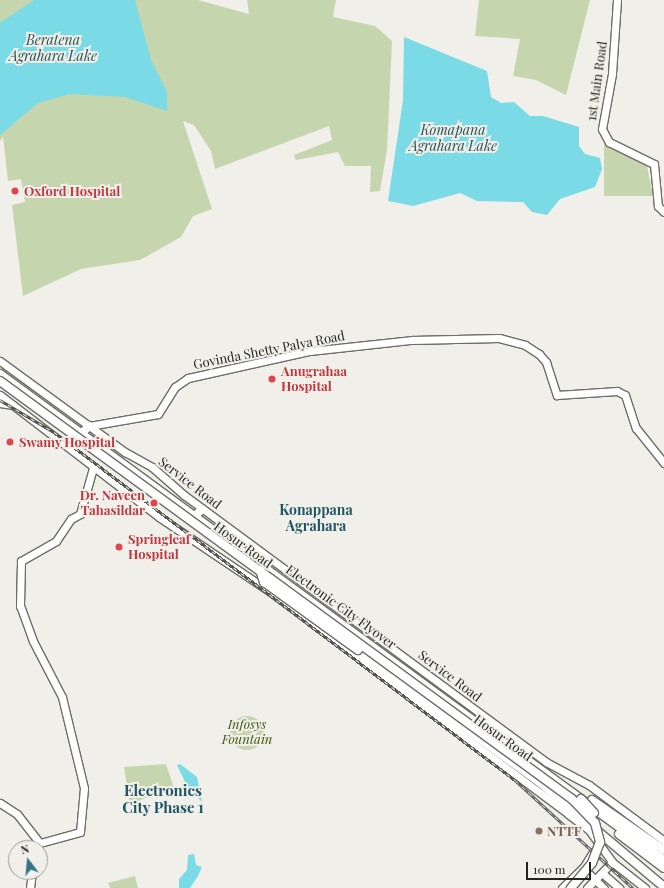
<!DOCTYPE html>
<html>
<head>
<meta charset="utf-8">
<style>
  body { margin:0 }
  #map { position:relative; width:664px; height:888px; overflow:hidden; background:#f0efe9; font-family:"Playfair Display",serif }
  div>[style] { position:absolute }
  [style*='--x'] { left:calc(var(--x)*1px); top:calc(var(--y)*1px); width:calc(var(--w)*1px); rotate:calc(var(--a)*1deg) }
  .green>* { inset:0; background:#c5d6ae }
  .round { border-radius:50% }
  .water>* { inset:0; background:#7adae6 }
  .roads { filter:drop-shadow(1px 0 #6e6d68) drop-shadow(-1px 0 #6e6d68) drop-shadow(0 1px #6e6d68) drop-shadow(0 -1px #6e6d68) }
  .secondary>* { height:7px; margin:-3.5px; padding:0 3.5px; transform-origin:3.5px; border-radius:3.5px; background:#fff }
  .highway>* { height:8px; margin:-4px; padding:0 4px; transform-origin:4px; border-radius:4px; background:#fff }
  .rail>* { height:3px; margin-top:-1.5px; transform-origin:0; background:repeating-linear-gradient(90deg,#f0efe9 0 4.5px,#555552 0 9px); box-sizing:border-box; border-block:1px solid #555552 }
  .bridges { filter:drop-shadow(1px 0 #6e6d68) drop-shadow(-1px 0 #6e6d68) drop-shadow(0 1px #6e6d68) drop-shadow(0 -1px #6e6d68) }
  .highway-bridge>* { height:8px; margin:-4px; padding:0 4px; transform-origin:4px; border-radius:4px; background:#fff }
  .dots>* { width:11px; height:11px; translate:-50% -50%; box-sizing:border-box; border:2px solid #f0efe9; border-radius:50% }
  span { translate:-50% -50%; white-space:nowrap; text-align:center; line-height:1.15; -webkit-text-stroke:4px #f0efe9; paint-order:stroke }
  .street-label { font-size:13px; color:#232321 }
  .health-label { font-size:13px; color:#be3a42; font-weight:700 }
  .left { translate:0 -50%; text-align:left }
  .right { translate:-100% -50%; text-align:right }
  .park-label { font-size:13px; color:#3f560f; font-style:italic }
  .education-label { font-size:13px; color:#785e54; font-weight:700 }
  .water-label { font-size:14px; color:#285459; font-style:italic }
  .neighbourhood-label { font-size:14px; color:#205663; font-weight:700 }
  .quarter-label { font-size:15px; color:#205663; font-weight:700 }
  .north { position:absolute; left:8px; top:840px; width:40px; height:40px; box-sizing:border-box; background:#f0efe9; border:1px solid #9e9d99; border-radius:50%; rotate:344deg; font-size:11px; font-weight:700; line-height:16px; text-align:center; color:#232321 }
  .north::after { content:''; display:block; margin:auto; width:14px; height:18px; background:#327586; clip-path:polygon(50% 0,100% 100%,50% 72%,0 100%) }
  .scale { position:absolute; left:526px; top:862px; width:65px; height:18px; box-sizing:border-box; border:2px solid #232321; border-top:0; padding-left:5px; font-size:12px; line-height:14px; white-space:nowrap; color:#232321; -webkit-text-stroke:3px #f0efe9; paint-order:stroke }
</style>
</head>
<body>
<div id="map">
  <div class="green">
    <i style="clip-path:polygon(0 0,198px 0,249px 14px,247px 0,336px 0,333px 17px,375px 26px,392px 41px,387px 150px,380px 191px,370px 192px,371px 166px,345px 166px,338px 152px,296px 160px,294px 155px,332px 140px,329px 126px,215px 169px,211px 151px,194px 125px,183px 121px,212px 209px,193px 216px,181px 237px,140px 260px,81px 269px,23px 296px,12px 205px,25px 202px,21px 179px,8px 181px,3px 137px,0 141px)"></i>
    <i style="clip-path:polygon(479px 0,590px 0,566px 95px,536px 80px,513px 76px,520px 39px,475px 36px)"></i>
    <i style="clip-path:polygon(604px 144px,647px 166px,653px 196px,604px 196px)"></i>
    <i class="round" style="left:230px;top:716px;width:34px;height:34px"></i>
    <i style="clip-path:polygon(166px 764px,176px 794px,156px 793px,130px 805px,124px 767px)"></i>
    <i style="clip-path:polygon(135px 876px,138px 888px,110px 888px,108px 883px)"></i>
  </div>
  <div class="water">
    <i style="clip-path:polygon(34px 0,135px 0,151px 60px,167px 92px,167px 111px,125px 97px,70px 94px,38px 103px,0 135px,0 23px)"></i>
    <i style="clip-path:polygon(404px 37px,487px 71px,491px 97px,501px 103px,514px 102px,530px 116px,543px 116px,579px 127px,579px 146px,585px 154px,600px 158px,602px 169px,595px 187px,560px 199px,547px 215px,532px 212px,523px 202px,477px 201px,460px 193px,413px 206px,388px 201px,403px 100px)"></i>
    <i style="clip-path:polygon(180px 764px,197px 777px,202px 802px,187px 786px,177px 765px)"></i>
    <i style="clip-path:polygon(194px 854px,196px 865px,202px 867px,198px 876px,190px 888px,179px 888px,179px 879px,187px 870px,188px 855px)"></i>
  </div>
  <div class="roads">
    <div class="secondary">
      <i style="--x:617;--y:0;--w:74;--a:93.9"></i>
      <i style="--x:612;--y:74;--w:56;--a:100.3"></i>
      <i style="--x:602;--y:129;--w:15;--a:62"></i>
      <i style="--x:609;--y:142;--w:50;--a:26.1"></i>
      <i style="--x:654;--y:164;--w:42;--a:84.6"></i>
      <i style="--x:658;--y:206;--w:8;--a:45"></i>
      <i style="--x:0;--y:361;--w:155;--a:36.1"></i>
      <i style="--x:125;--y:452;--w:31;--a:29"></i>
      <i style="--x:152;--y:467;--w:43;--a:41.2"></i>
      <i style="--x:184;--y:495;--w:450;--a:36.4"></i>
      <i style="--x:546;--y:762;--w:49;--a:28.1"></i>
      <i style="--x:589;--y:785;--w:94;--a:36.7"></i>
      <i style="--x:0;--y:395;--w:200;--a:37.5"></i>
      <i style="--x:159;--y:517;--w:136;--a:33.9"></i>
      <i style="--x:272;--y:593;--w:369;--a:36.7"></i>
      <i style="--x:568;--y:814;--w:26;--a:37"></i>
      <i style="--x:589;--y:830;--w:39;--a:54"></i>
      <i style="--x:612;--y:862;--w:42;--a:38.2"></i>
      <i style="--x:0;--y:403;--w:13;--a:9"></i>
      <i style="--x:89;--y:426;--w:70;--a:-9.9"></i>
      <i style="--x:158;--y:414;--w:32;--a:-58"></i>
      <i style="--x:175;--y:387;--w:16;--a:-35"></i>
      <i style="--x:188;--y:378;--w:125;--a:-12.5"></i>
      <i style="--x:310;--y:351;--w:103;--a:-6.2"></i>
      <i style="--x:412;--y:340;--w:87;--a:-1.3"></i>
      <i style="--x:499;--y:338;--w:27;--a:15"></i>
      <i style="--x:525;--y:345;--w:17;--a:33"></i>
      <i style="--x:539;--y:354;--w:11;--a:49"></i>
      <i style="--x:546;--y:362;--w:35;--a:72"></i>
      <i style="--x:557;--y:395;--w:60;--a:-3.8"></i>
      <i style="--x:617;--y:391;--w:9;--a:27"></i>
      <i style="--x:625;--y:395;--w:35;--a:72"></i>
      <i style="--x:636;--y:428;--w:45;--a:51.3"></i>
      <i style="--x:0;--y:803;--w:20;--a:33"></i>
      <i style="--x:17;--y:814;--w:37;--a:52"></i>
      <i style="--x:40;--y:843;--w:41;--a:-15.4"></i>
      <i style="--x:80;--y:832;--w:44;--a:-84.8"></i>
      <i style="--x:84;--y:788;--w:94;--a:-103.6"></i>
      <i style="--x:62;--y:697;--w:63;--a:-117.4"></i>
      <i style="--x:33;--y:641;--w:37;--a:-110"></i>
      <i style="--x:20;--y:606;--w:45;--a:-88.7"></i>
      <i style="--x:21;--y:561;--w:40;--a:-29.7"></i>
      <i style="--x:56;--y:541;--w:27;--a:-56"></i>
      <i style="--x:71;--y:519;--w:10;--a:-29"></i>
      <i style="--x:80;--y:514;--w:48;--a:-74.2"></i>
      <i style="--x:583;--y:868;--w:29;--a:44"></i>
      <i style="--x:602;--y:873;--w:23;--a:41"></i>
      <i style="--x:30;--y:888;--w:16;--a:-83"></i>
      <i style="--x:562;--y:888;--w:29;--a:-44"></i>
      <i style="--x:583;--y:868;--w:19;--a:-58"></i>
      <i style="--x:587;--y:888;--w:36;--a:-46"></i>
    </div>
    <div class="highway">
      <i style="--x:0;--y:374;--w:823;--a:36.2"></i>
      <i style="--x:84;--y:431;--w:7;--a:-45"></i>
      <i style="--x:197;--y:514;--w:7;--a:-45"></i>
      <i style="--x:358;--y:650;--w:224;--a:36.1"></i>
      <i style="--x:539;--y:782;--w:163;--a:40"></i>
      <i style="--x:592;--y:800;--w:88;--a:34.8"></i>
      <i style="--x:619;--y:834;--w:56;--a:37.1"></i>
    </div>
  </div>
  <div class="rail">
    <i style="--x:0;--y:400;--w:63;--a:30.7"></i>
    <i style="--x:54;--y:432;--w:578;--a:37.05"></i>
    <i style="--x:515;--y:780;--w:160;--a:42.5"></i>
  </div>
  <div class="bridges">
    <div class="highway-bridge">
      <i style="--x:0;--y:381;--w:708;--a:36.16"></i>
      <i style="--x:572;--y:799;--w:33;--a:46"></i>
      <i style="--x:595;--y:823;--w:20;--a:75"></i>
      <i style="--x:600;--y:842;--w:22;--a:111"></i>
      <i style="--x:592;--y:863;--w:33;--a:130"></i>
      <i style="--x:260;--y:570;--w:13;--a:72"></i>
      <i style="--x:264;--y:582;--w:116;--a:35.9"></i>
      <i style="--x:581;--y:799;--w:19;--a:47"></i>
    </div>
  </div>
  <div class="dots">
    <i style="left:15px;top:191px;background:#e0444e"></i>
    <i style="left:272px;top:379px;background:#e0444e"></i>
    <i style="left:10px;top:442px;background:#e0444e"></i>
    <i style="left:154px;top:503px;background:#e0444e"></i>
    <i style="left:119px;top:547px;background:#e0444e"></i>
    <i style="left:539px;top:831px;background:#8d6e63"></i>
  </div>
  <div class="street-label">
    <span style="left:597px;top:81px;rotate:-82deg">1st Main Road</span>
    <span style="left:269px;top:350px;rotate:-11deg">Govinda Shetty Palya Road</span>
    <span style="left:190px;top:483px;rotate:38deg">Service Road</span>
    <span style="left:243px;top:545px;rotate:36deg">Hosur Road</span>
    <span style="left:341px;top:607px;rotate:36deg">Electronic City Flyover</span>
    <span style="left:450px;top:676px;rotate:37deg">Service Road</span>
    <span style="left:503px;top:738px;rotate:36deg">Hosur Road</span>
  </div>
  <div class="health-label">
    <span class="left" style="left:24px;top:191px">Oxford Hospital</span>
    <span class="left" style="left:281px;top:379px">Anugrahaa<br>Hospital</span>
    <span class="left" style="left:19px;top:442px">Swamy Hospital</span>
    <span class="right" style="left:145px;top:503px">Dr. Naveen<br>Tahasildar</span>
    <span class="left" style="left:128px;top:547px">Springleaf<br>Hospital</span>
  </div>
  <div class="park-label">
    <span style="left:247px;top:732px">Infosys<br>Fountain</span>
  </div>
  <div class="education-label">
    <span class="left" style="left:547px;top:831px">NTTF</span>
  </div>
  <div class="water-label">
    <span style="left:53px;top:48px">Beratena<br>Agrahara Lake</span>
    <span style="left:453px;top:138px">Komapana<br>Agrahara Lake</span>
  </div>
  <div class="neighbourhood-label">
    <span style="left:316px;top:518px">Konappana<br>Agrahara</span>
  </div>
  <div class="quarter-label">
    <span style="left:163px;top:799px">Electronics<br>City Phase 1</span>
  </div>
  <div class="north">N</div>
  <div class="scale">100 m</div>
</div>
</body>
</html>
